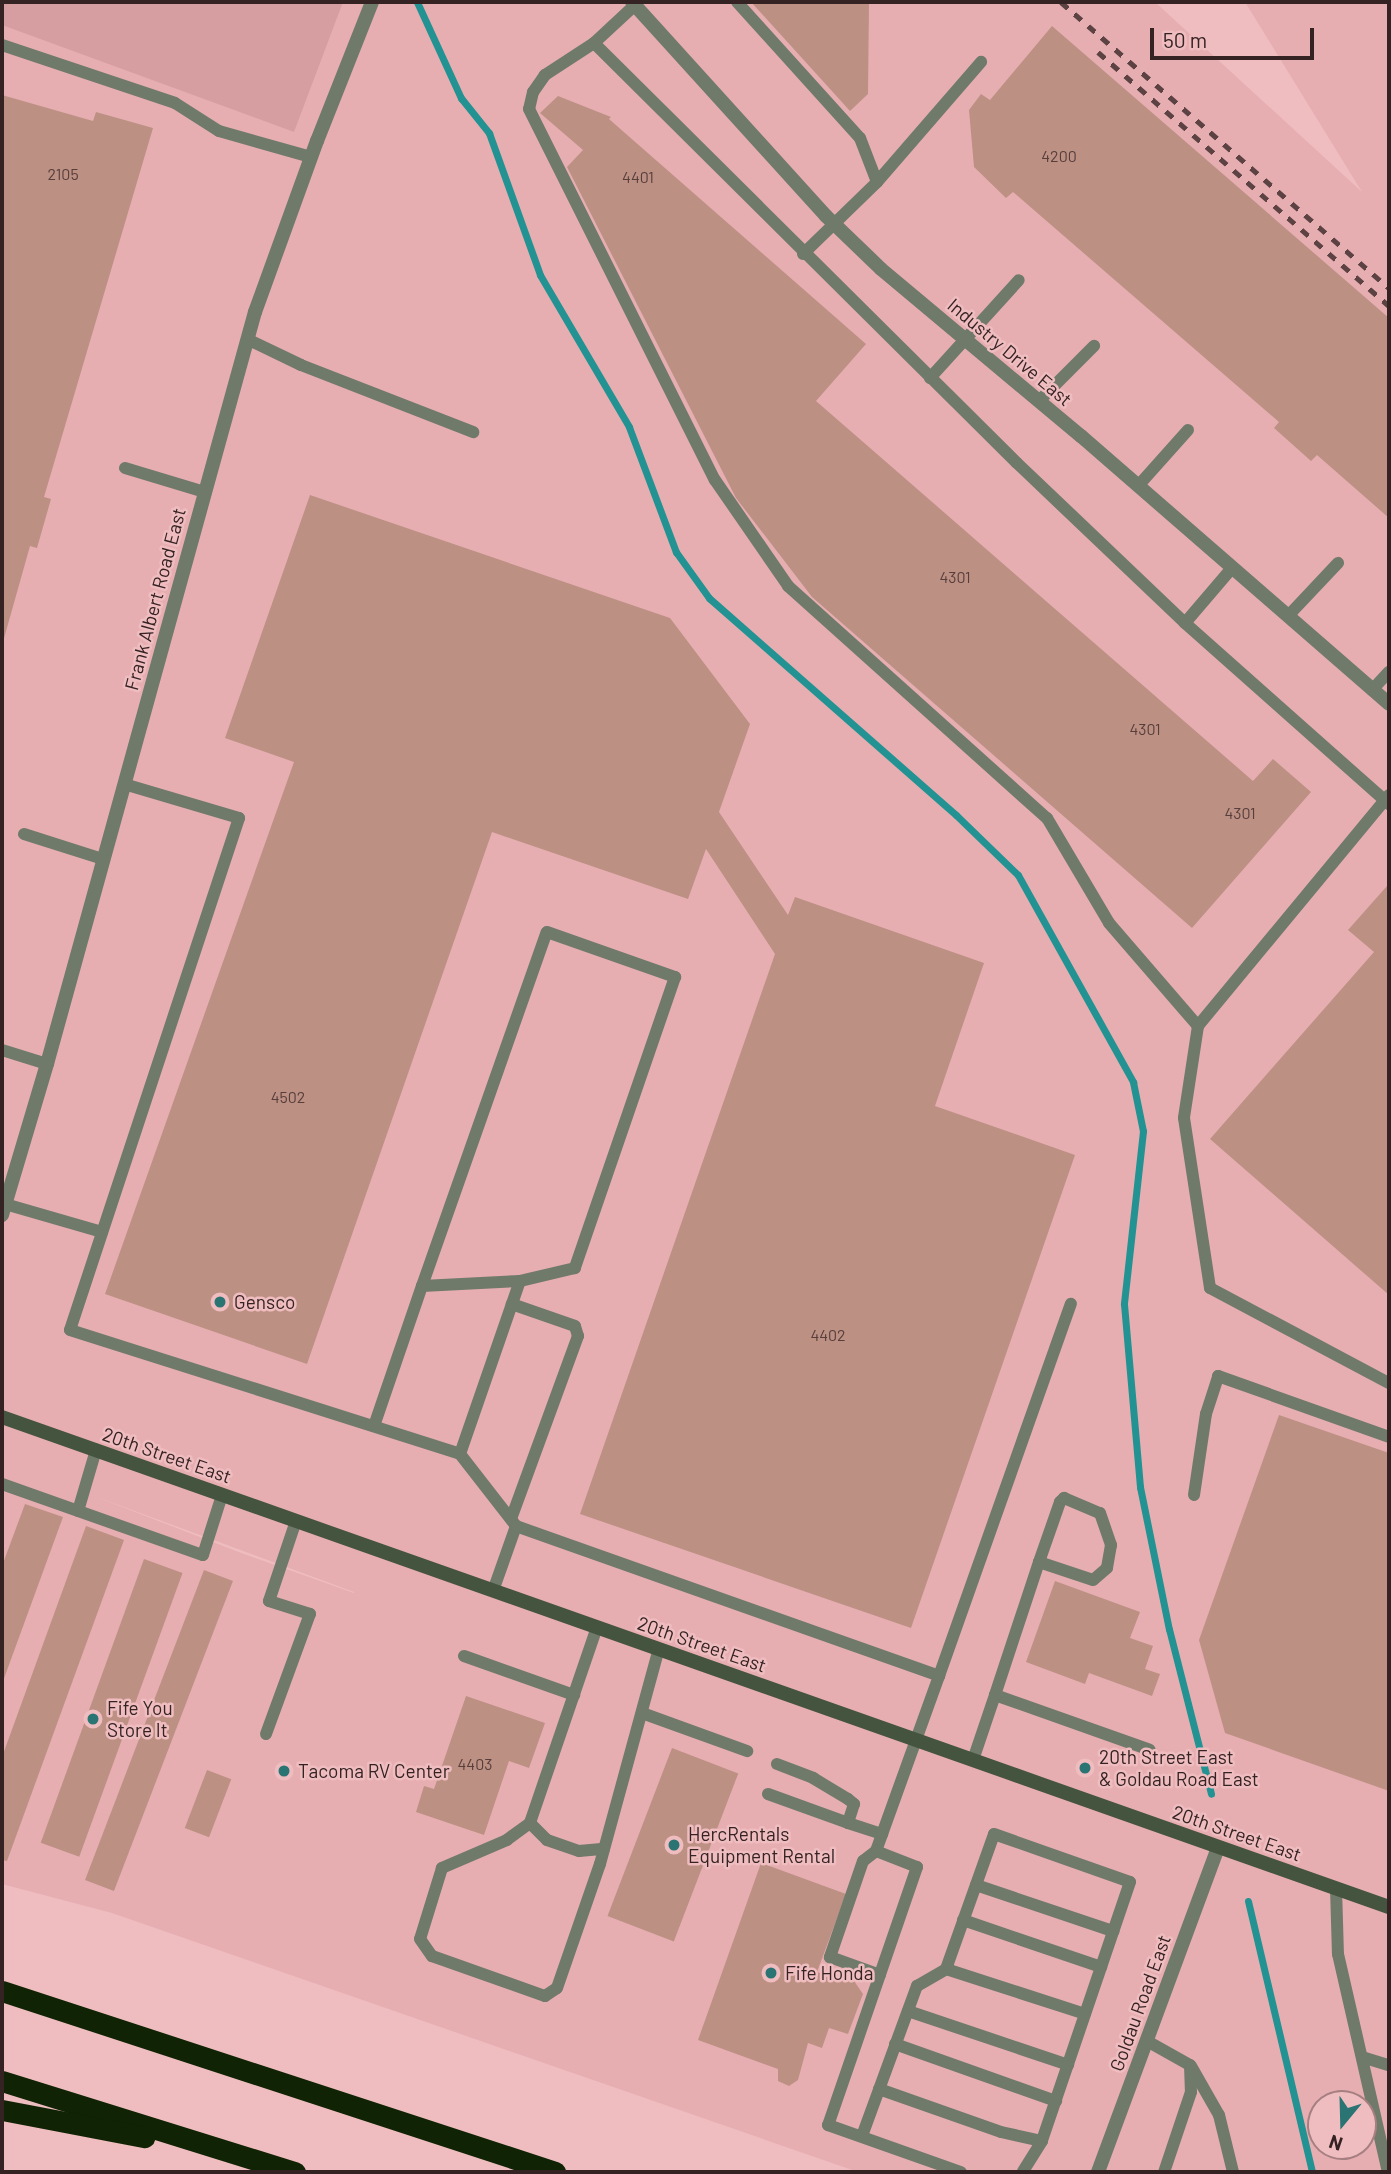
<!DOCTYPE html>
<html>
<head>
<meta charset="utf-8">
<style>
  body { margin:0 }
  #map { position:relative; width:1391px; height:2174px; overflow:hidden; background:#efbdbf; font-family:Barlow,sans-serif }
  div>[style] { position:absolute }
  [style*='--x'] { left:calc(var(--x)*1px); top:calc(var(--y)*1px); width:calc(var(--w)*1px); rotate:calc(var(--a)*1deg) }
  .built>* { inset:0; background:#e7aeb1 }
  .green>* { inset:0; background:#d79ea1 }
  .stream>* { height:7px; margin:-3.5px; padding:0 3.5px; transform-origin:3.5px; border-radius:3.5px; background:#239292 }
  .building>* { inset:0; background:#bd9084; transform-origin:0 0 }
  .service>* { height:12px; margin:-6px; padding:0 6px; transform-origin:6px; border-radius:6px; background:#707a6b }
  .minor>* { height:14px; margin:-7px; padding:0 7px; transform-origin:7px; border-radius:7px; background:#707a6b }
  .tertiary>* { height:14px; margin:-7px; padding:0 7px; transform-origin:7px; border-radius:7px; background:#707a6b }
  .secondary>* { height:14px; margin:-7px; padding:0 7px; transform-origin:7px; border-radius:7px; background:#45543e }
  .motorway>* { height:21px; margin:-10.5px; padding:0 10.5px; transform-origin:10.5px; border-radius:10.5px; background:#102304 }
  .rail>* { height:5px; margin-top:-2.5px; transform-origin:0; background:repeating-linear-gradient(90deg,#5c4243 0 9px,transparent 0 18px) }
  .dots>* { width:19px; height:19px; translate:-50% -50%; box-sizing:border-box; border:4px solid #efbdbf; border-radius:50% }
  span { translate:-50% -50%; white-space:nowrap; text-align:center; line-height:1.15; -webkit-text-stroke:5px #efbdbf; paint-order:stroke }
  .number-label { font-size:16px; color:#573e3b }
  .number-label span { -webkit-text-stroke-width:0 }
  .street-label { font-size:19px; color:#352223 }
  .poi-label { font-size:19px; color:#352223 }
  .left { translate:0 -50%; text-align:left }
  .frame { position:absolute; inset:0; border:4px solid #352223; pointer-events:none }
  .north { position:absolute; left:1307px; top:2090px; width:70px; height:70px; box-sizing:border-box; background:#efbdbf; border:2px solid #a57f81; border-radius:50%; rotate:199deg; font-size:19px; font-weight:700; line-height:28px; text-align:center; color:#352223 }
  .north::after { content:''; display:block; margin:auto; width:24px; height:32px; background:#2a7474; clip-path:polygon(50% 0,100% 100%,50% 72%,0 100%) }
  .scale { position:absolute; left:1150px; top:28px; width:164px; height:32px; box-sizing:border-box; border:4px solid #352223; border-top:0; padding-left:9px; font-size:21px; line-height:24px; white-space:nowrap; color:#352223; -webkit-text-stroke:5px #efbdbf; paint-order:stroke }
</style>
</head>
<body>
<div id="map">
  <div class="built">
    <i style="clip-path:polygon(evenodd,2px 2px,1155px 2px,1362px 192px,1245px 2px,1389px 2px,1389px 2172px,858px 2172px,112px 1913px,2px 1884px,2px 2px,94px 1496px,354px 1592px,354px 1593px,244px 1554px,94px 1496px,2px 2px,1321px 2104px,1363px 2104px,1363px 2146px,1321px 2146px,1321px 2104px)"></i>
  </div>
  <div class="green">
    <i style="clip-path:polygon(2px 2px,343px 2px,294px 132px,2px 25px)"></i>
  </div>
  <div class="stream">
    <i style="--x:417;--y:2;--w:106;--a:65.4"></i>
    <i style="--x:461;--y:98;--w:45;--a:51.3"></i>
    <i style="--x:489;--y:133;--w:151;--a:70.2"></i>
    <i style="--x:540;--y:275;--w:176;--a:59.6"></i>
    <i style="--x:629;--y:427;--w:134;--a:69.4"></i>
    <i style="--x:676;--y:552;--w:57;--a:54.3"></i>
    <i style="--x:709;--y:598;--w:329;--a:41.3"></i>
    <i style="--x:956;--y:815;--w:86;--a:44.1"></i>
    <i style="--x:1018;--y:875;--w:237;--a:60.9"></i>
    <i style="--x:1133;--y:1082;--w:50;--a:78.5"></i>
    <i style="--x:1143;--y:1131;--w:174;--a:96.3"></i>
    <i style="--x:1124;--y:1304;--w:184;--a:85"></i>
    <i style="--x:1140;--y:1487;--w:145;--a:78.5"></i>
    <i style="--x:1169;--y:1629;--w:170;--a:75.7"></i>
    <i style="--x:1248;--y:1901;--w:278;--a:76.7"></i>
  </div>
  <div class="building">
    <i style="clip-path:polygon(751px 2px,869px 2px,868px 94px,850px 111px)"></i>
    <i style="clip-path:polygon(1052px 26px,1389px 318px,1389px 518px,1317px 455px,1311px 461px,1274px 428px,1279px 422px,1013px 192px,1006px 198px,974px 167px,969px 110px,981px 94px,990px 100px)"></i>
    <i style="clip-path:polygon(2px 95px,93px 121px,96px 112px,153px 128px,44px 497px,51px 499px,37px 548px,30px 546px,3px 642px)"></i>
    <i style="clip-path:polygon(558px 96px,611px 117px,609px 119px,866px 344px,816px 401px,1253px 781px,1273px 759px,1311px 792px,1192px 928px,812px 597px,736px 498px,567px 167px,583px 150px,540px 113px)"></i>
    <i style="clip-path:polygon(310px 495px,670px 618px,750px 724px,719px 812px,788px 915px,795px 897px,984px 963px,935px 1106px,1075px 1155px,911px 1628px,580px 1514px,775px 954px,706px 849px,688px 899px,492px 832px,307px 1364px,105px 1294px,294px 762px,225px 738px)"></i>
    <i style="clip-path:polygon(1387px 886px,1389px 888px,1389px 1295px,1210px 1139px,1374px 952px,1348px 930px)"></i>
    <i style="clip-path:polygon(1279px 1415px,1389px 1453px,1389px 1791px,1225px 1733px,1199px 1640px)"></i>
    <i style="clip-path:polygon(25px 1504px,63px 1517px,2px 1684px,2px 1566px)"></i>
    <i style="clip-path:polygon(86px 1526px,124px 1540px,7px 1861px,2px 1860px,2px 1757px)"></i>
    <i style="left:144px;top:1559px;width:41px;height:302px;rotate:20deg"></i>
    <i style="left:204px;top:1570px;width:31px;height:332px;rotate:21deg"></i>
    <i style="clip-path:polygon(1055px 1581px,1140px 1612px,1130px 1638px,1153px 1646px,1145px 1669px,1160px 1674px,1152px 1696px,1089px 1673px,1085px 1684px,1026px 1662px)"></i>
    <i style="clip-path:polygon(466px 1696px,545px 1723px,529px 1768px,509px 1761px,484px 1835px,416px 1812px,424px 1786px,434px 1789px)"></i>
    <i style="left:672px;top:1748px;width:71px;height:180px;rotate:21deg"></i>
    <i style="left:207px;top:1770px;width:26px;height:62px;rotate:21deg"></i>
    <i style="clip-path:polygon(761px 1863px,846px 1894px,817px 1972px,830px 1977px,828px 1982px,850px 1975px,863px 1994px,848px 2034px,829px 2028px,822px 2048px,808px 2043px,798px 2080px,789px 2086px,778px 2081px,778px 2069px,698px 2040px)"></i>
  </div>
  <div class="service">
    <i style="--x:737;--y:2;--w:183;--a:47.9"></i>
    <i style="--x:860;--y:138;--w:47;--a:68.9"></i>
    <i style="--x:635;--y:5;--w:56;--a:137.2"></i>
    <i style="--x:594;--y:43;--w:59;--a:146.9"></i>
    <i style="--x:545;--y:75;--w:21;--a:125"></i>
    <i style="--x:533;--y:92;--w:17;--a:103"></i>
    <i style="--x:529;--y:109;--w:415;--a:63.4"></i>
    <i style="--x:715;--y:480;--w:129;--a:55.4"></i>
    <i style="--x:788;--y:586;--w:348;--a:41.9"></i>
    <i style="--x:1047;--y:818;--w:122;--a:59.4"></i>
    <i style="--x:1109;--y:923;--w:136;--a:49.2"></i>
    <i style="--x:594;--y:43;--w:596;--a:44.8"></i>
    <i style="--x:1017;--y:463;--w:232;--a:43.6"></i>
    <i style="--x:1185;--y:623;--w:273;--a:41.6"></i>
    <i style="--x:2;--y:45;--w:182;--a:18.5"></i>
    <i style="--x:175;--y:103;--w:52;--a:32.5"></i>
    <i style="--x:219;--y:131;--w:96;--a:15.8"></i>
    <i style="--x:803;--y:254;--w:103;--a:-44.2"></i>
    <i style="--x:877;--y:182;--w:159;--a:-49.1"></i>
    <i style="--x:247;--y:339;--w:60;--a:25.7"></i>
    <i style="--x:301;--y:365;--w:185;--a:21.3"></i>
    <i style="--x:930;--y:378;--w:132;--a:-47.8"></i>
    <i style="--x:1039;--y:401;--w:78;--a:-45"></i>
    <i style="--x:125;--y:468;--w:84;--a:16.7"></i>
    <i style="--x:1138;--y:486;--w:75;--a:-48.2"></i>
    <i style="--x:1288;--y:616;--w:73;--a:-46.7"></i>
    <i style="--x:1185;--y:623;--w:72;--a:-49.5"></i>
    <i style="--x:1372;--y:690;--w:25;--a:-47"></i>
    <i style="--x:124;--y:784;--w:120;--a:16.5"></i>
    <i style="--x:239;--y:818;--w:539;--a:108.27"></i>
    <i style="--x:70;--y:1330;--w:409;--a:17.6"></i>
    <i style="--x:460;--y:1454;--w:91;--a:52.1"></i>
    <i style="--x:1389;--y:795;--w:300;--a:129.6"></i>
    <i style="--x:1198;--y:1026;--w:93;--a:98.7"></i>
    <i style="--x:1184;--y:1118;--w:172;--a:81.3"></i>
    <i style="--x:1210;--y:1288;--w:203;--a:28"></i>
    <i style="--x:24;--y:834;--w:83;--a:17.6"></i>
    <i style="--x:2;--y:1050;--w:47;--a:17.3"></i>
    <i style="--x:5;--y:1204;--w:101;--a:16.1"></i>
    <i style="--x:374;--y:1426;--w:148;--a:-71.1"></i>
    <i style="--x:422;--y:1286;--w:375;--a:-70.6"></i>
    <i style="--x:547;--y:932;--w:136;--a:19.4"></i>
    <i style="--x:675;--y:977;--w:308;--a:109"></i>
    <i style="--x:575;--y:1268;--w:57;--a:166.7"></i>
    <i style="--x:520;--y:1281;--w:98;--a:177.1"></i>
    <i style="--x:460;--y:1454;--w:183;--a:-70.9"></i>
    <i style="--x:2;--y:1484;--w:213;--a:19.5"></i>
    <i style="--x:203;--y:1555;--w:63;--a:-72.4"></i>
    <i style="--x:1194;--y:1495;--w:82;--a:-81.6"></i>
    <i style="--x:1206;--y:1414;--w:40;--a:-72"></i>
    <i style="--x:1218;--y:1376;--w:182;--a:19.6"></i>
    <i style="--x:78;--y:1511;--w:64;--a:-73.6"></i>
    <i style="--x:511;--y:1519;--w:195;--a:-69.9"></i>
    <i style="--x:578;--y:1336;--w:10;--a:-107"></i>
    <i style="--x:575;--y:1326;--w:67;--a:-160.8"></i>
    <i style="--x:493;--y:1591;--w:69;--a:-70.5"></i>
    <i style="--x:516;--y:1526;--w:449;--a:19.5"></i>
    <i style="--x:939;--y:1676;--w:186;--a:109.8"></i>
    <i style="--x:876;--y:1851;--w:16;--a:142"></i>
    <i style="--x:863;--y:1861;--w:102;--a:109"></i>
    <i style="--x:830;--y:1957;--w:53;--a:19.8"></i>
    <i style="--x:597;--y:1627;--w:207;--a:108.9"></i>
    <i style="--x:530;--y:1823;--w:29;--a:144"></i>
    <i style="--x:507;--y:1840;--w:71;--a:156.7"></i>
    <i style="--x:442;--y:1868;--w:74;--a:107.2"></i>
    <i style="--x:420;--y:1939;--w:21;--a:55"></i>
    <i style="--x:432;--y:1956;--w:120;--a:19.5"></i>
    <i style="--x:545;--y:1996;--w:14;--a:-34"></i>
    <i style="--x:557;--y:1988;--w:131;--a:-70.9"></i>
    <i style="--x:600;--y:1864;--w:223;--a:-74.7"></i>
    <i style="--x:464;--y:1656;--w:117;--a:19.5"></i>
    <i style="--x:939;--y:1676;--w:395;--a:-70.5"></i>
    <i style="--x:995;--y:1695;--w:164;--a:19.5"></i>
    <i style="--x:642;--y:1713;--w:112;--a:19.9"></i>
    <i style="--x:266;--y:1734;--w:128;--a:-69.9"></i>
    <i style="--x:310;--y:1614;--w:43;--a:-162.4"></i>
    <i style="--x:269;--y:1601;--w:84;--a:-71.4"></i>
    <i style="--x:973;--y:1760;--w:69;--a:-71.3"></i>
    <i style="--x:995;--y:1695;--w:140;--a:-71.7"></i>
    <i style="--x:1039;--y:1562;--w:64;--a:-70.7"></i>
    <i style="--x:1060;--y:1502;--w:6;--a:-45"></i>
    <i style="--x:1064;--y:1498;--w:39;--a:23"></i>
    <i style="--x:1100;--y:1513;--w:34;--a:71"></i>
    <i style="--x:1111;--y:1545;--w:23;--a:100"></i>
    <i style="--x:1107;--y:1568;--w:18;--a:139"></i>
    <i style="--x:1093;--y:1580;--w:57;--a:-161.6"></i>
    <i style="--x:777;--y:1764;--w:39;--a:21"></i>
    <i style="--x:813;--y:1778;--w:41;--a:31"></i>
    <i style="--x:848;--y:1799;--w:8;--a:40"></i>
    <i style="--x:854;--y:1804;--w:20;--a:108"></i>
    <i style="--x:848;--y:1823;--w:36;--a:18"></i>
    <i style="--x:768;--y:1794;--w:85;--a:19.9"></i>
    <i style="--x:530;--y:1823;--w:24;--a:45"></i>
    <i style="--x:547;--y:1840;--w:34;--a:19"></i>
    <i style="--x:579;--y:1851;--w:25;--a:-5"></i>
    <i style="--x:876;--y:1851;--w:44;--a:21.3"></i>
    <i style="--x:917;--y:1867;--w:273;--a:109"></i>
    <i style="--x:828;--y:2125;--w:141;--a:19.5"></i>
    <i style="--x:976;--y:1885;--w:145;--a:18.6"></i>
    <i style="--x:1336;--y:1888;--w:66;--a:88.3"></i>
    <i style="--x:1338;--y:1954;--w:224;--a:77.1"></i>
    <i style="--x:963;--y:1920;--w:146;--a:18.8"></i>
    <i style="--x:946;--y:1969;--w:146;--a:17.9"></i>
    <i style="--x:908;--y:2011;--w:169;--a:18.6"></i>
    <i style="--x:1147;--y:2041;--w:49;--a:29.2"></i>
    <i style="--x:1190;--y:2065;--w:27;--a:88"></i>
    <i style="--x:1191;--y:2092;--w:84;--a:108.6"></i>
    <i style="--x:895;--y:2044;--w:171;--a:19.5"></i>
    <i style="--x:1362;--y:2057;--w:28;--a:17"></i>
    <i style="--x:1191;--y:2066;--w:56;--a:60.3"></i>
    <i style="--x:1219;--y:2115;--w:59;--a:76.2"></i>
    <i style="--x:879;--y:2089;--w:129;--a:19.4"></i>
    <i style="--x:1001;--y:2132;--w:42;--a:12.4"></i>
    <i style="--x:862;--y:2136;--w:160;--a:-69.9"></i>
    <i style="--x:917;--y:1986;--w:34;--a:-30"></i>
    <i style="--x:946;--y:1969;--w:143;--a:-70.4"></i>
    <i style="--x:994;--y:1834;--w:144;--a:19.4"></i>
    <i style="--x:1130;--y:1882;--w:274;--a:108.8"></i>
    <i style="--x:1042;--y:2141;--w:36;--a:122"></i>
  </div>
  <div class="minor">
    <i style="--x:1098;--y:2172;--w:346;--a:-69.7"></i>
  </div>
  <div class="tertiary">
    <i style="--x:632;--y:2;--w:289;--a:47.8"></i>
    <i style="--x:826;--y:216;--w:76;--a:43.9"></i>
    <i style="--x:881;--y:269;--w:261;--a:39.9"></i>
    <i style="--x:1081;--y:436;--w:408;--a:41"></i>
    <i style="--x:2;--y:1215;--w:158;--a:-73.4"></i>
    <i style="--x:47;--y:1064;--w:780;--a:-74.54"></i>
    <i style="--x:255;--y:312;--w:182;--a:-70.1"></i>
    <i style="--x:317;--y:141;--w:149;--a:-68.4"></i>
  </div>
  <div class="secondary">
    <i style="--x:2;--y:1417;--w:1471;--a:19.46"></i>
  </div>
  <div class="motorway">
    <i style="--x:2;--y:1991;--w:582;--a:18.12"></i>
    <i style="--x:2;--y:2081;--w:307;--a:17.3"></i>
    <i style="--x:2;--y:2110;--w:145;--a:10.8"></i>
  </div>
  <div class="rail">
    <i style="--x:1061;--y:2;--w:435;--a:41.1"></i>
    <i style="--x:1098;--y:52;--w:386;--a:41.1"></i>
  </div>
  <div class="dots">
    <i style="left:220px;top:1302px;background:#2a7474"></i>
    <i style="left:93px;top:1719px;background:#2a7474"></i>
    <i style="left:1085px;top:1768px;background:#2a7474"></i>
    <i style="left:284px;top:1771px;background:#2a7474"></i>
    <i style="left:674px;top:1845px;background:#2a7474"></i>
    <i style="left:771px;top:1973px;background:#2a7474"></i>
  </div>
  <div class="number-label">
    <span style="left:1059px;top:156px">4200</span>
    <span style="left:63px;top:174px">2105</span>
    <span style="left:638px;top:177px">4401</span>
    <span style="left:955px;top:577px">4301</span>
    <span style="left:1145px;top:729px">4301</span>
    <span style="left:1240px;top:813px">4301</span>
    <span style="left:288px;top:1097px">4502</span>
    <span style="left:828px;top:1335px">4402</span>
    <span style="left:475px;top:1764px">4403</span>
  </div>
  <div class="street-label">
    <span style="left:1010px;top:352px;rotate:40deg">Industry Drive East</span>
    <span style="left:155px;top:599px;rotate:-75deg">Frank Albert Road East</span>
    <span style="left:167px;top:1455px;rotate:19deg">20th Street East</span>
    <span style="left:702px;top:1644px;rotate:19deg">20th Street East</span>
    <span style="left:1237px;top:1833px;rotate:19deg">20th Street East</span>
    <span style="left:1140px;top:2003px;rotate:-70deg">Goldau Road East</span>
  </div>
  <div class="poi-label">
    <span class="left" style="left:234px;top:1302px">Gensco</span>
    <span class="left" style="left:107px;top:1719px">Fife You<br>Store It</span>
    <span class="left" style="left:1099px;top:1768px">20th Street East<br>&amp; Goldau Road East</span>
    <span class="left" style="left:298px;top:1771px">Tacoma RV Center</span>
    <span class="left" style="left:688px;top:1845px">HercRentals<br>Equipment Rental</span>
    <span class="left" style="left:785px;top:1973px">Fife Honda</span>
  </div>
  <div class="frame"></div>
  <div class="north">N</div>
  <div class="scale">50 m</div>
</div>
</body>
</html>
